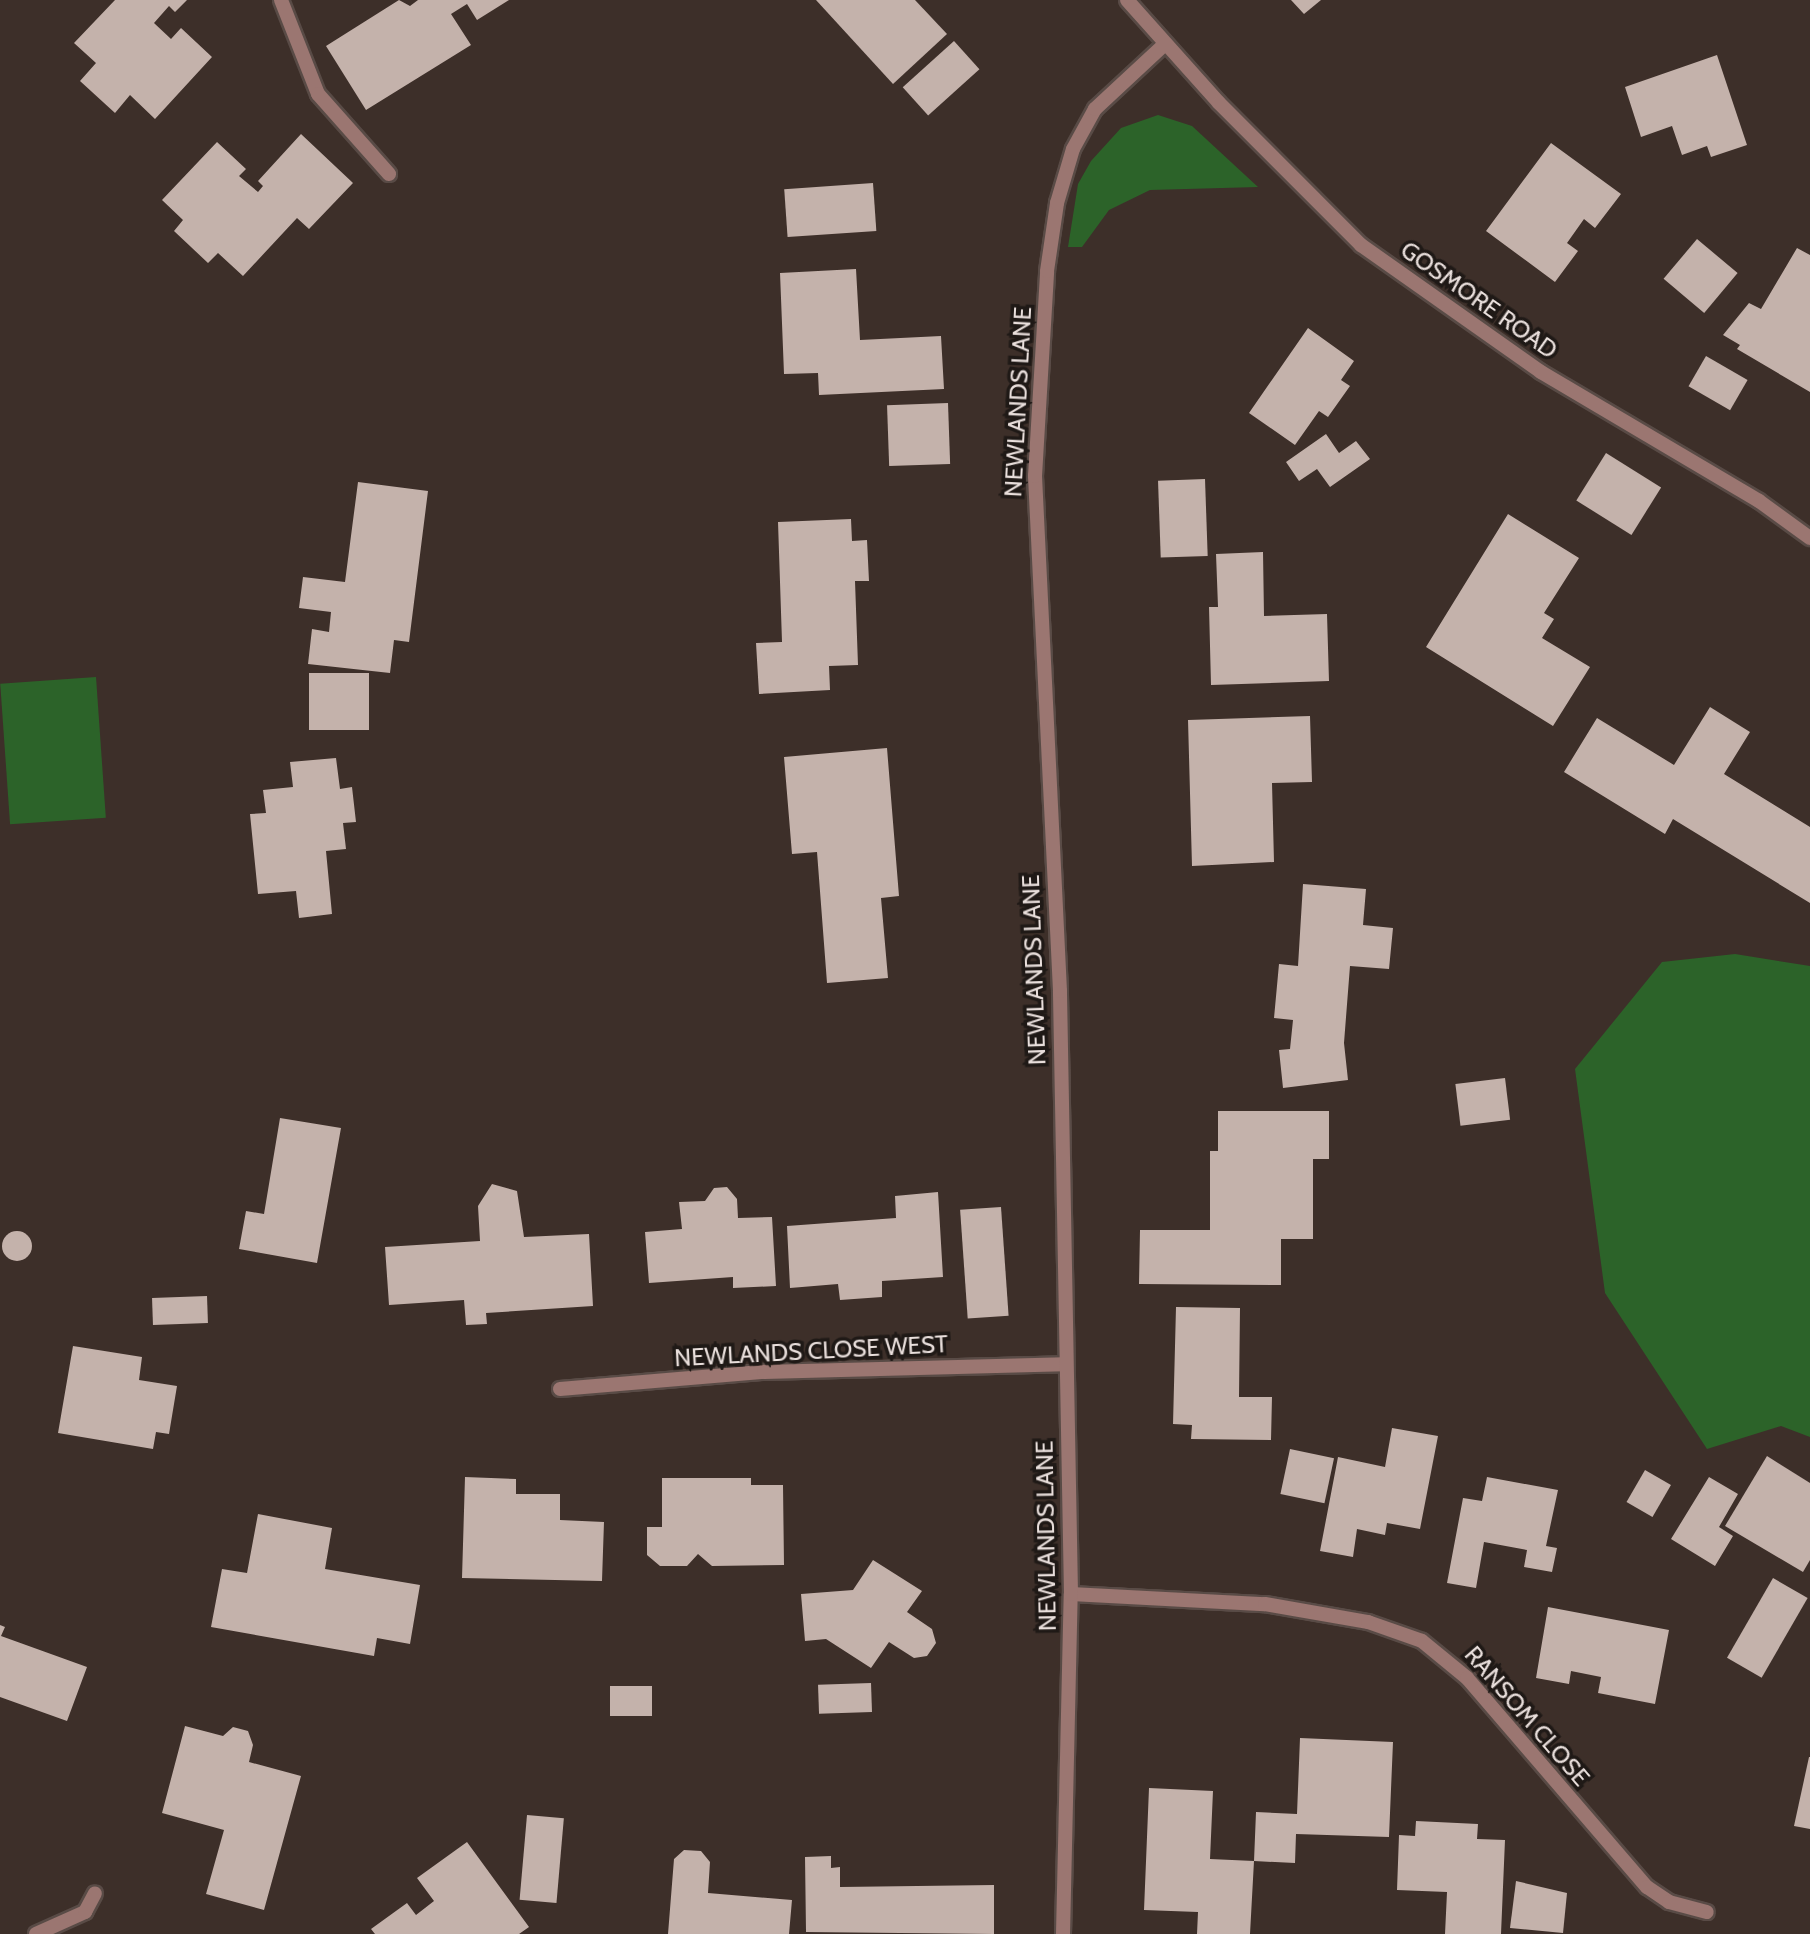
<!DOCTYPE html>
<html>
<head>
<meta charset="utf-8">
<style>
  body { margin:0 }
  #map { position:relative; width:1810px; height:1934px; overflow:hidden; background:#3d2f29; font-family:Cabin,sans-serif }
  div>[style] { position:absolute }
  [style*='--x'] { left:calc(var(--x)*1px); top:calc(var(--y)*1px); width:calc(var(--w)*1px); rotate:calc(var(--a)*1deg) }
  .green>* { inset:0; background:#2c6329; transform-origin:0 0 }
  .building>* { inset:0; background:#c4b2ab; transform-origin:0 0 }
  .round { border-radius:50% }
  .roads { filter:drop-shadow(2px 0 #594b46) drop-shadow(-2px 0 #594b46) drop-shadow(0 2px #594b46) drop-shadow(0 -2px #594b46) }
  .minor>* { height:14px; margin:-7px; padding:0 7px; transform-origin:7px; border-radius:7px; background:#9b7671 }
  .tertiary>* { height:14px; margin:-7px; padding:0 7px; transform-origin:7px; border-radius:7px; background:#9b7671 }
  span { translate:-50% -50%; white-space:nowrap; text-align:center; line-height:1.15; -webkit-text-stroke:7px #1f1916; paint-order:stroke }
  .street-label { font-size:24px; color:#e9dfdc }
</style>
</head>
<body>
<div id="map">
  <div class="green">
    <i style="clip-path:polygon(1158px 115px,1192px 126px,1258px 187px,1150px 190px,1109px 210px,1082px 247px,1068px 247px,1078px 184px,1091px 161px,1121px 128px)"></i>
    <i style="left:96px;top:677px;width:141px;height:96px;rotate:86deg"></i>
    <i style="clip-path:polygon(1735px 954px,1810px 966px,1810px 1437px,1781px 1426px,1707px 1449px,1605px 1293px,1575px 1069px,1662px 962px)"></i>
  </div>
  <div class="building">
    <i style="clip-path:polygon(115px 0,187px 0,175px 12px,169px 6px,154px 23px,171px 39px,181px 28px,212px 57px,155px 119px,130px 95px,115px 113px,80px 81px,96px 63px,74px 43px)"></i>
    <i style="clip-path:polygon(399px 0,410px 6px,418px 0,509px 0,477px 20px,467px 4px,451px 14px,471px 45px,366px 110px,326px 46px)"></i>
    <i style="clip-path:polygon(816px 0,915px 0,947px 34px,893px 84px)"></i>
    <i style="clip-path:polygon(1291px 0,1321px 0,1304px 14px)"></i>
    <i style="left:954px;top:41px;width:38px;height:69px;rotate:48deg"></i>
    <i style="clip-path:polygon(1717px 55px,1747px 145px,1711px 157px,1707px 146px,1682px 155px,1672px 126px,1641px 137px,1625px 87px)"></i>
    <i style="clip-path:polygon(301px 134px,353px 183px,309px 229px,297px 218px,243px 276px,218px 253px,208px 263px,174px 231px,183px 220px,162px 200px,217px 142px,246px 169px,239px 176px,258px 192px,263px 186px,258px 181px)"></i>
    <i style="clip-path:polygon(1551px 143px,1621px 194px,1595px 228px,1584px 219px,1567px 243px,1578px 251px,1555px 282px,1486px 231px)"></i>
    <i style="left:873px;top:183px;width:48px;height:89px;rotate:86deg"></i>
    <i style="left:1697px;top:239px;width:53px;height:52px;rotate:40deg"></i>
    <i style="clip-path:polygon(1797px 248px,1810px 255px,1810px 392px,1737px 349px,1740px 345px,1723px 335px,1749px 303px,1761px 309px)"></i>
    <i style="clip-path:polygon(856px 269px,860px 340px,941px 336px,944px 389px,819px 395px,818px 373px,784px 374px,780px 273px)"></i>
    <i style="clip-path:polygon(1308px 328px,1354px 361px,1341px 380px,1350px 386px,1328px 417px,1319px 411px,1295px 445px,1249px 413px)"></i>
    <i style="left:1706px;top:356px;width:48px;height:35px;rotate:30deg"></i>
    <i style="left:948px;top:403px;width:61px;height:61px;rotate:88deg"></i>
    <i style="clip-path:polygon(1326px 434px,1339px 453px,1356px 441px,1370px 459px,1330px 487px,1317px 469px,1299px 481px,1286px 462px)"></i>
    <i style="left:1606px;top:453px;width:65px;height:56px;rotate:32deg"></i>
    <i style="left:1205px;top:479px;width:77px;height:47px;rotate:88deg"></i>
    <i style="clip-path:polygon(358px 482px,428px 491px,409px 642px,394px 640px,390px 673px,308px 664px,312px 629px,329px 632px,331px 612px,299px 608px,303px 577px,345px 582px)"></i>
    <i style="clip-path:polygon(1508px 514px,1579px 558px,1544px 613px,1554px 619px,1542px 638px,1590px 667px,1553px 726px,1426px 647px)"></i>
    <i style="clip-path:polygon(851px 519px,852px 541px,867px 540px,869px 581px,855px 581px,858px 665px,829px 666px,830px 690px,759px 694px,756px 643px,782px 642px,778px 522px)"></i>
    <i style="clip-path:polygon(1263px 552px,1264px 616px,1327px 614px,1329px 681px,1211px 685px,1209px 607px,1218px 607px,1216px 554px)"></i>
    <i style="left:309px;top:673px;width:60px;height:57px"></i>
    <i style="clip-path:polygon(1710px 707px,1750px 732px,1724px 774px,1810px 827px,1810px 903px,1673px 819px,1665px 834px,1564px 772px,1597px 718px,1674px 765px)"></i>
    <i style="clip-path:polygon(1310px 716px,1312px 782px,1272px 783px,1274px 862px,1192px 866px,1188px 720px)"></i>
    <i style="clip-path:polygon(887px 748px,899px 896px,881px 898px,888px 978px,827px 983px,817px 852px,792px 854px,784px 757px)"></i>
    <i style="clip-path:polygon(336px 758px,340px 789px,352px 787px,356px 822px,343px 823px,346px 849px,326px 851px,332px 914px,299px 918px,296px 891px,258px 894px,250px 814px,266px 813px,263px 790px,293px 787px,290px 762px)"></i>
    <i style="clip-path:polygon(1303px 884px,1366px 889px,1363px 925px,1393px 928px,1389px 969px,1350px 966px,1344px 1043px,1348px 1080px,1283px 1088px,1279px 1050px,1290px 1049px,1293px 1020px,1274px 1018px,1279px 964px,1298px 966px)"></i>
    <i style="left:1505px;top:1078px;width:42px;height:50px;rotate:83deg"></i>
    <i style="clip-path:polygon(1218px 1111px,1329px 1111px,1329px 1159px,1313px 1159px,1313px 1239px,1281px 1239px,1281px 1285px,1139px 1284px,1140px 1230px,1210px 1230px,1210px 1151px,1218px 1151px)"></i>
    <i style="clip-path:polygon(280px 1118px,341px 1128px,317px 1263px,239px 1249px,246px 1211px,264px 1214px)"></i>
    <i style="clip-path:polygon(492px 1184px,517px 1191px,524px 1237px,589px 1234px,593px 1306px,486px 1313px,487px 1324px,466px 1325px,464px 1300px,389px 1305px,385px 1247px,480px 1241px,478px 1206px)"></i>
    <i style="clip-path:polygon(727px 1187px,737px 1199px,738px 1218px,772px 1217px,776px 1286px,733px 1288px,733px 1277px,649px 1283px,645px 1232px,682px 1229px,679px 1202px,705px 1201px,714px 1188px)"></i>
    <i style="clip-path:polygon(938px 1192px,943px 1277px,882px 1281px,882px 1297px,840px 1300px,838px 1284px,790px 1288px,787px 1226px,896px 1218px,895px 1196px)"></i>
    <i style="left:1001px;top:1207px;width:109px;height:41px;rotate:86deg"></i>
    <i class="round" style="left:2px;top:1231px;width:30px;height:30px"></i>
    <i style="left:207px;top:1296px;width:27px;height:55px;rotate:88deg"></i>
    <i style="clip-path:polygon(1176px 1307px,1240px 1308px,1239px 1397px,1272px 1397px,1271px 1440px,1191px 1439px,1192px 1425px,1173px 1424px)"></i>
    <i style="clip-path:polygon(73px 1346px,142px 1357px,139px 1380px,177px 1386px,169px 1434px,156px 1432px,153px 1449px,58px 1433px)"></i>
    <i style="clip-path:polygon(1392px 1428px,1438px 1436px,1420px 1529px,1387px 1523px,1385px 1535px,1357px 1529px,1353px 1557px,1320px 1551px,1338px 1457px,1385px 1467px)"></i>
    <i style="left:1290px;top:1449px;width:45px;height:46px;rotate:12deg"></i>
    <i style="clip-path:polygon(1767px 1456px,1810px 1483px,1810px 1560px,1803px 1572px,1725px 1526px)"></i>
    <i style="left:1645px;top:1470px;width:30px;height:37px;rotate:30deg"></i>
    <i style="clip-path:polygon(465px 1477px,516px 1479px,516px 1494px,560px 1494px,560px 1520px,604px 1522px,602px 1581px,462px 1578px)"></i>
    <i style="clip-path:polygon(1487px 1477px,1558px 1490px,1546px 1546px,1557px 1548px,1552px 1572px,1524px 1567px,1527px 1550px,1484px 1542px,1476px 1588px,1447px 1583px,1463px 1498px,1482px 1501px)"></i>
    <i style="clip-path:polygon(1709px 1477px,1738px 1494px,1719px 1527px,1733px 1536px,1715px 1566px,1671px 1539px)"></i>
    <i style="clip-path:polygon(662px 1478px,751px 1478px,751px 1485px,783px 1485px,784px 1565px,712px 1566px,698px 1554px,687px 1566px,660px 1566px,647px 1555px,647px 1527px,662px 1527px)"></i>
    <i style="clip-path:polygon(258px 1514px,332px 1528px,325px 1569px,420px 1585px,410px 1644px,377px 1638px,374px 1656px,211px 1627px,222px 1569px,247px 1573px)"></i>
    <i style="clip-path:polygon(873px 1560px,922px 1591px,907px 1612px,932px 1629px,936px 1643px,927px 1656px,914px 1658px,889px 1642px,871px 1668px,826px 1639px,805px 1641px,801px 1594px,853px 1590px)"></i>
    <i style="left:1773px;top:1578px;width:40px;height:92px;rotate:30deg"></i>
    <i style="clip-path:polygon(1548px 1607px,1669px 1630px,1655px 1704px,1598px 1693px,1601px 1677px,1571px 1671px,1569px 1684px,1536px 1678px)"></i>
    <i style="clip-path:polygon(0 1625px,5px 1627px,1px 1636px,87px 1667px,67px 1721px,0 1697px)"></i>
    <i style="left:871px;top:1683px;width:29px;height:53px;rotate:88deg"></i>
    <i style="left:610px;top:1686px;width:42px;height:30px"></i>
    <i style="clip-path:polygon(185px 1726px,223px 1736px,233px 1727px,248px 1731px,253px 1745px,249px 1762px,301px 1776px,264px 1910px,206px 1894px,224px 1830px,162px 1813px)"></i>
    <i style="clip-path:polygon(1300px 1738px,1393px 1742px,1389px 1837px,1296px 1834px,1295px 1863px,1254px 1861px,1250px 1934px,1197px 1934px,1198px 1912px,1144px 1910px,1149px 1788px,1213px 1791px,1210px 1859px,1254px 1861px,1256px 1812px,1297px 1814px)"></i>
    <i style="clip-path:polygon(1809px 1757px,1810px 1757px,1810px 1829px,1794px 1826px)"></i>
    <i style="left:527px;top:1815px;width:37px;height:85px;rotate:5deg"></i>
    <i style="clip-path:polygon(1416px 1821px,1478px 1824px,1477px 1839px,1505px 1840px,1501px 1934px,1445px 1934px,1447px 1892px,1397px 1890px,1399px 1835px,1415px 1836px)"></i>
    <i style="clip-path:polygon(467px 1842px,529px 1927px,519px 1934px,375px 1934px,371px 1929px,407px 1903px,416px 1915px,434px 1901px,417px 1878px)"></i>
    <i style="clip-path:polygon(684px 1850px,701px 1851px,710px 1862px,708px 1893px,792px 1900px,789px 1934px,668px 1934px,674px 1859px)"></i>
    <i style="clip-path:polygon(831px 1856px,831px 1868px,840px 1867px,840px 1887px,994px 1885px,994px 1934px,806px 1932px,805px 1857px)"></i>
    <i style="clip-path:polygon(1516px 1881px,1567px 1893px,1563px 1933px,1510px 1928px)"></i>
  </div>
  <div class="roads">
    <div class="minor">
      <i style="--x:281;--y:0;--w:101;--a:68.5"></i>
      <i style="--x:318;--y:94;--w:107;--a:48.4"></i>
      <i style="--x:560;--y:1389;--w:205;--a:-4.8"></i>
      <i style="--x:764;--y:1372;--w:300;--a:-1.5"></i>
      <i style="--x:1071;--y:1594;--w:194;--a:3"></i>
      <i style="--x:1265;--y:1604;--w:105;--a:9.9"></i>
      <i style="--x:1368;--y:1622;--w:57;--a:19.4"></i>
      <i style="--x:1422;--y:1641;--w:58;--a:39.4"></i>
      <i style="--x:1467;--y:1678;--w:276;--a:49.3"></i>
      <i style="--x:1647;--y:1887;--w:27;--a:34"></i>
      <i style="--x:1669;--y:1902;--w:39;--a:15"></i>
      <i style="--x:36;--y:1934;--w:54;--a:-24.2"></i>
      <i style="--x:85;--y:1912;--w:21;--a:-62"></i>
      <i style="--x:1063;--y:1934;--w:340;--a:-88.7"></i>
      <i style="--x:1071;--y:1594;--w:603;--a:-91.05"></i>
      <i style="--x:1060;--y:991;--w:516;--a:-92.78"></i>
      <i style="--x:1035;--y:476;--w:205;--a:-86.6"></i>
      <i style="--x:1047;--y:271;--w:69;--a:-81.6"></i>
      <i style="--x:1057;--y:203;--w:56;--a:-73.5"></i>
      <i style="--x:1073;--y:149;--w:46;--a:-61.2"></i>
      <i style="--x:1095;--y:109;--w:96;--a:-42.9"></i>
    </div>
    <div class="tertiary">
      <i style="--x:1127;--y:0;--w:138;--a:48.2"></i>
      <i style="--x:1219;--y:103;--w:201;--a:45"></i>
      <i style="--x:1361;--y:245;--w:220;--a:35.2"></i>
      <i style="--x:1541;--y:372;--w:253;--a:30.6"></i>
      <i style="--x:1759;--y:501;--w:63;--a:36"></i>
    </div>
  </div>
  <div class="street-label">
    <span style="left:1479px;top:300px;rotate:35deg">GOSMORE ROAD</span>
    <span style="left:1018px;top:402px;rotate:-87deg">NEWLANDS LANE</span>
    <span style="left:1034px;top:970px;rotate:-92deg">NEWLANDS LANE</span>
    <span style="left:811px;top:1351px;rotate:-3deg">NEWLANDS CLOSE WEST</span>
    <span style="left:1046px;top:1536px;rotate:-91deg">NEWLANDS LANE</span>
    <span style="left:1527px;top:1716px;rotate:49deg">RANSOM CLOSE</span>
  </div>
</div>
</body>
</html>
